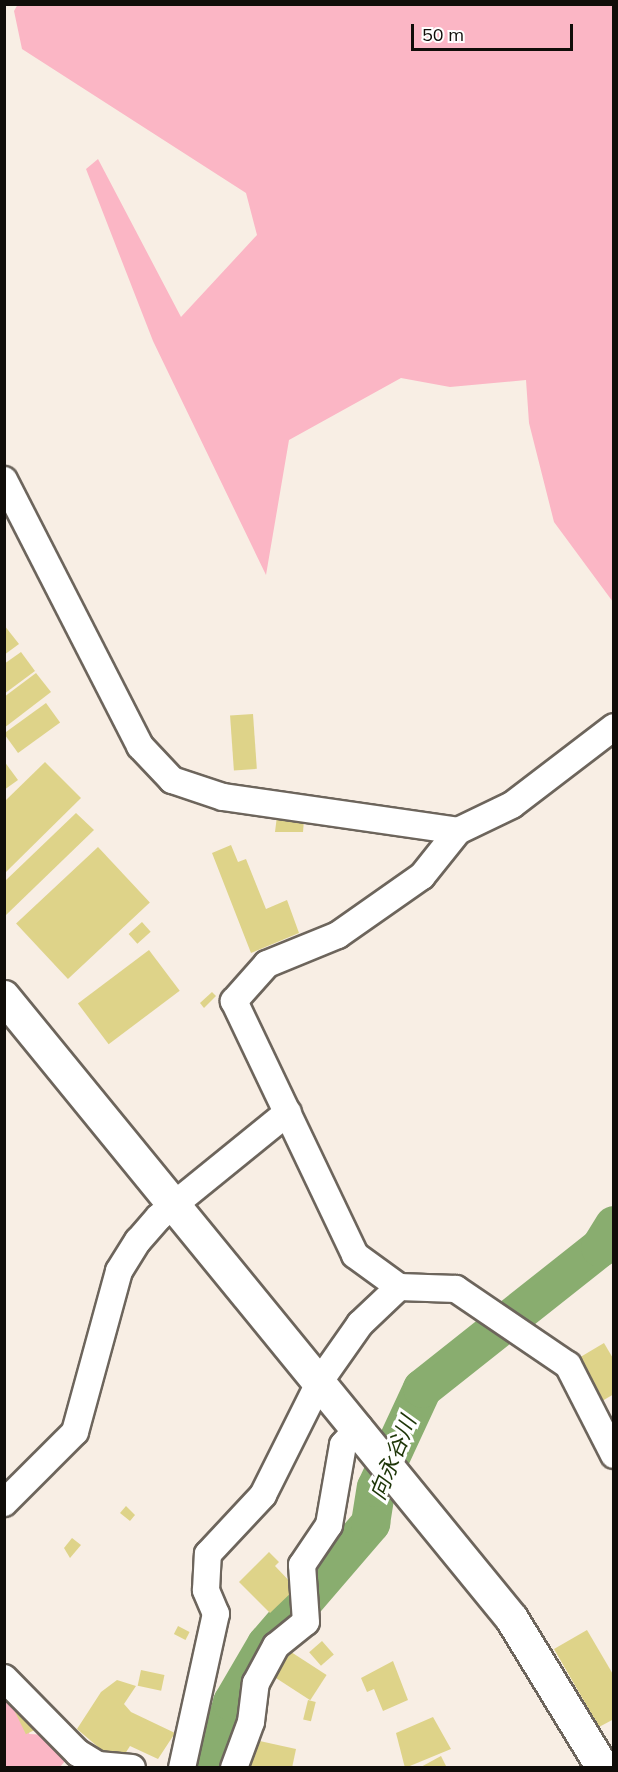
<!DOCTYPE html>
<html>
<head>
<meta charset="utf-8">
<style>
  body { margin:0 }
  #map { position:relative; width:618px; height:1772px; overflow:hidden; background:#f8eee4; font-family:Mulish,"Noto Sans JP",sans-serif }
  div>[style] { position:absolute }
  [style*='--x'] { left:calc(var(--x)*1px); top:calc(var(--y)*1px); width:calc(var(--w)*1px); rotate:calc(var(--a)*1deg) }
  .green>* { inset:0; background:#fbb6c5 }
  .river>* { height:39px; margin:-19.5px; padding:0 19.5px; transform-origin:19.5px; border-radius:19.5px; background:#89ad6f }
  .building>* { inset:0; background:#ded389; transform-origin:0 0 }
  .roads { filter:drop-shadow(2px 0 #6d655c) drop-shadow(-2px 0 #6d655c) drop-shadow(0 2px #6d655c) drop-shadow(0 -2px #6d655c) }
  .minor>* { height:26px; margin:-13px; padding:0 13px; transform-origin:13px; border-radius:13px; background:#fff }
  .tertiary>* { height:32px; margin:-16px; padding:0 16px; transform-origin:16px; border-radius:16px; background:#fff }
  span { translate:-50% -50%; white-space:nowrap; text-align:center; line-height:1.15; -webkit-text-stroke:6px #fff; paint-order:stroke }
  .water-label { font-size:22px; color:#1d3507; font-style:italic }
  .frame { position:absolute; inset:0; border:6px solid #100d09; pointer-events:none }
  .scale { position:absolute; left:411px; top:24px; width:162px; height:27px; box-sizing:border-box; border:3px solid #100d09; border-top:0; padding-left:8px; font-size:18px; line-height:21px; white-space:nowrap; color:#100d09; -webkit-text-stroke:4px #fff; paint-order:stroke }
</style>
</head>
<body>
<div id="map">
  <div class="green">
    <i style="clip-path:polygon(18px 4px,613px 5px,613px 602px,554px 522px,529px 423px,526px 380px,450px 387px,401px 378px,289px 440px,266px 575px,153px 341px,86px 169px,98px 159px,181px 317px,257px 235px,246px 193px,22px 49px,14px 11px)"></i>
    <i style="clip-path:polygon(4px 1681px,34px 1710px,29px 1734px,51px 1735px,71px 1754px,60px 1767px,5px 1767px)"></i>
  </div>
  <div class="river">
    <i style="--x:213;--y:1768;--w:69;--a:-73.9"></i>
    <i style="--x:232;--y:1702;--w:67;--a:-59.6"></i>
    <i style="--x:266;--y:1644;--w:160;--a:-49.3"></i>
    <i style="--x:370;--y:1523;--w:36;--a:-81"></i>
    <i style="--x:376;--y:1487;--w:109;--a:-65.1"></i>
    <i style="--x:422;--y:1388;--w:227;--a:-38.4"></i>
    <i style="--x:600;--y:1247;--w:26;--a:-58"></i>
  </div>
  <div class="building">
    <i style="clip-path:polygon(4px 625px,19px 644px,4px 655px)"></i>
    <i style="clip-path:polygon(21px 652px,35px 671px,4px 694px,4px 664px)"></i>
    <i style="clip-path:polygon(36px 673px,51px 692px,4px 728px,4px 697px)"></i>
    <i style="left:46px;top:703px;width:24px;height:52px;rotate:54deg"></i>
    <i style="left:253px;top:714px;width:55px;height:23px;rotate:86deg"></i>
    <i style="clip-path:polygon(4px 761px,18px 780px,4px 790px)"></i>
    <i style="clip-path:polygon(45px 762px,81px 798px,4px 874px,4px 802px)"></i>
    <i style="clip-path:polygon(76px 813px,94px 830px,6px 915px,4px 882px)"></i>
    <i style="clip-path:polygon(277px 816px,304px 820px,303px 832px,275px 832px)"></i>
    <i style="clip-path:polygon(231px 845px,238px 862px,246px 859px,266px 909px,287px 900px,299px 933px,251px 953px,212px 853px)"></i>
    <i style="left:98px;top:847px;width:76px;height:112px;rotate:47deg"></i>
    <i style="left:142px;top:922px;width:13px;height:18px;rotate:48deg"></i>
    <i style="left:149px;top:950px;width:51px;height:89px;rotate:53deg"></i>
    <i style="clip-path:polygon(212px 992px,216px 996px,204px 1008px,200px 1003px)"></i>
    <i style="clip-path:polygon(604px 1343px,614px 1360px,614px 1394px,597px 1404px,572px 1362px)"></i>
    <i style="clip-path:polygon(126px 1506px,135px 1515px,130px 1521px,120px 1513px)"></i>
    <i style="clip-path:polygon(72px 1538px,81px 1545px,70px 1558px,64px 1548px)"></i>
    <i style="clip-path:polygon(269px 1552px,279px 1562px,275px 1566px,296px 1588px,270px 1613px,239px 1582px)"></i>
    <i style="left:178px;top:1626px;width:13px;height:9px;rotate:27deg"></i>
    <i style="clip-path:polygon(587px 1630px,614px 1676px,614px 1719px,599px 1727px,554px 1649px)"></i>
    <i style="left:322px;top:1641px;width:18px;height:17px;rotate:49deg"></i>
    <i style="left:288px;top:1650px;width:46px;height:30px;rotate:33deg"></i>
    <i style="clip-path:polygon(393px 1661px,408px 1700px,383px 1711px,374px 1689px,367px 1692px,361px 1678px)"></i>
    <i style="left:141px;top:1670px;width:24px;height:16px;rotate:12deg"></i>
    <i style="clip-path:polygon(117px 1680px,136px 1686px,124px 1704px,131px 1712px,175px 1733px,158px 1759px,130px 1746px,121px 1760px,111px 1758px,77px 1729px,101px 1692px)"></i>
    <i style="left:308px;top:1700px;width:8px;height:20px;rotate:14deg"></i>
    <i style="left:28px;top:1702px;width:28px;height:16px;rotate:64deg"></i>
    <i style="clip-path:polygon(433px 1717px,451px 1749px,405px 1768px,396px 1733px)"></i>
    <i style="clip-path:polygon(246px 1738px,296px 1749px,292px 1768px,239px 1768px)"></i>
    <i style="clip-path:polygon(441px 1756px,447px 1768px,419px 1768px)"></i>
  </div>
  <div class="roads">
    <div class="minor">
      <i style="--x:4;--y:480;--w:299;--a:62.9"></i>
      <i style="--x:140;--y:746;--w:47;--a:46.7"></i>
      <i style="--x:172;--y:780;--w:54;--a:18.4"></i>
      <i style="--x:223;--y:797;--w:237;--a:8.2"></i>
      <i style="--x:614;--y:727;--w:128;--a:142.6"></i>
      <i style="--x:512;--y:805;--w:60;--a:154.3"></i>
      <i style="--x:458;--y:831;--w:58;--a:128.7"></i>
      <i style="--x:422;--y:876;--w:103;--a:144.9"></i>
      <i style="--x:338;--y:935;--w:77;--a:157.8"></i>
      <i style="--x:267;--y:964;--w:50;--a:131.7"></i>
      <i style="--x:234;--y:1001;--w:281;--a:64.5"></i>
      <i style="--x:355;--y:1255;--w:54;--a:36"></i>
      <i style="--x:399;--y:1287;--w:57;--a:2"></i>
      <i style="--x:456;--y:1289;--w:135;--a:34.2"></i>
      <i style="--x:568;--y:1365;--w:101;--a:62.9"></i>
      <i style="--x:4;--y:1503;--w:100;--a:-45"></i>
      <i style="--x:75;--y:1432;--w:167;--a:-74.7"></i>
      <i style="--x:119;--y:1271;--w:36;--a:-58"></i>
      <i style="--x:138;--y:1241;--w:32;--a:-49"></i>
      <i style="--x:159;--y:1217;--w:166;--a:-39.1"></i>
      <i style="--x:4;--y:1678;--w:105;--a:45.4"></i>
      <i style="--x:78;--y:1753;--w:23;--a:31"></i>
      <i style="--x:98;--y:1765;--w:34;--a:5"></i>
      <i style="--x:182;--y:1768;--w:158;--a:-77.6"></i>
      <i style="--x:216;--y:1614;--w:26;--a:-113"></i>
      <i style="--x:206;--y:1590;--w:36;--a:-87"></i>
      <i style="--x:208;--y:1554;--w:81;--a:-47"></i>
      <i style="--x:263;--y:1495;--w:127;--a:-63.4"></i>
      <i style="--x:320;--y:1381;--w:70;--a:-54.9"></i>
      <i style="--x:360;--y:1324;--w:54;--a:-43.5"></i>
      <i style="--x:234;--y:1768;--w:49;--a:-69.7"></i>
      <i style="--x:251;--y:1722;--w:39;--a:-83"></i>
      <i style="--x:256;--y:1683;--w:42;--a:-61.6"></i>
      <i style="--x:276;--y:1646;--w:38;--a:-39"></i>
      <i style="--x:306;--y:1622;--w:57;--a:-94"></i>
      <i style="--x:302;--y:1565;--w:48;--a:-56"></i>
      <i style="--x:329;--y:1525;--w:81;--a:-80.1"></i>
      <i style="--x:343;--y:1445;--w:24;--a:-48"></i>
    </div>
    <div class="tertiary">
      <i style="--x:4;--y:997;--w:803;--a:50.76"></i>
      <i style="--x:512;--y:1619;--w:175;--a:58.6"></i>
    </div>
  </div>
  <div class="water-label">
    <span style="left:393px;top:1458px;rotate:-68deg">向永谷川</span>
  </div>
  <div class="frame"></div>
  <div class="scale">50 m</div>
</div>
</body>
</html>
